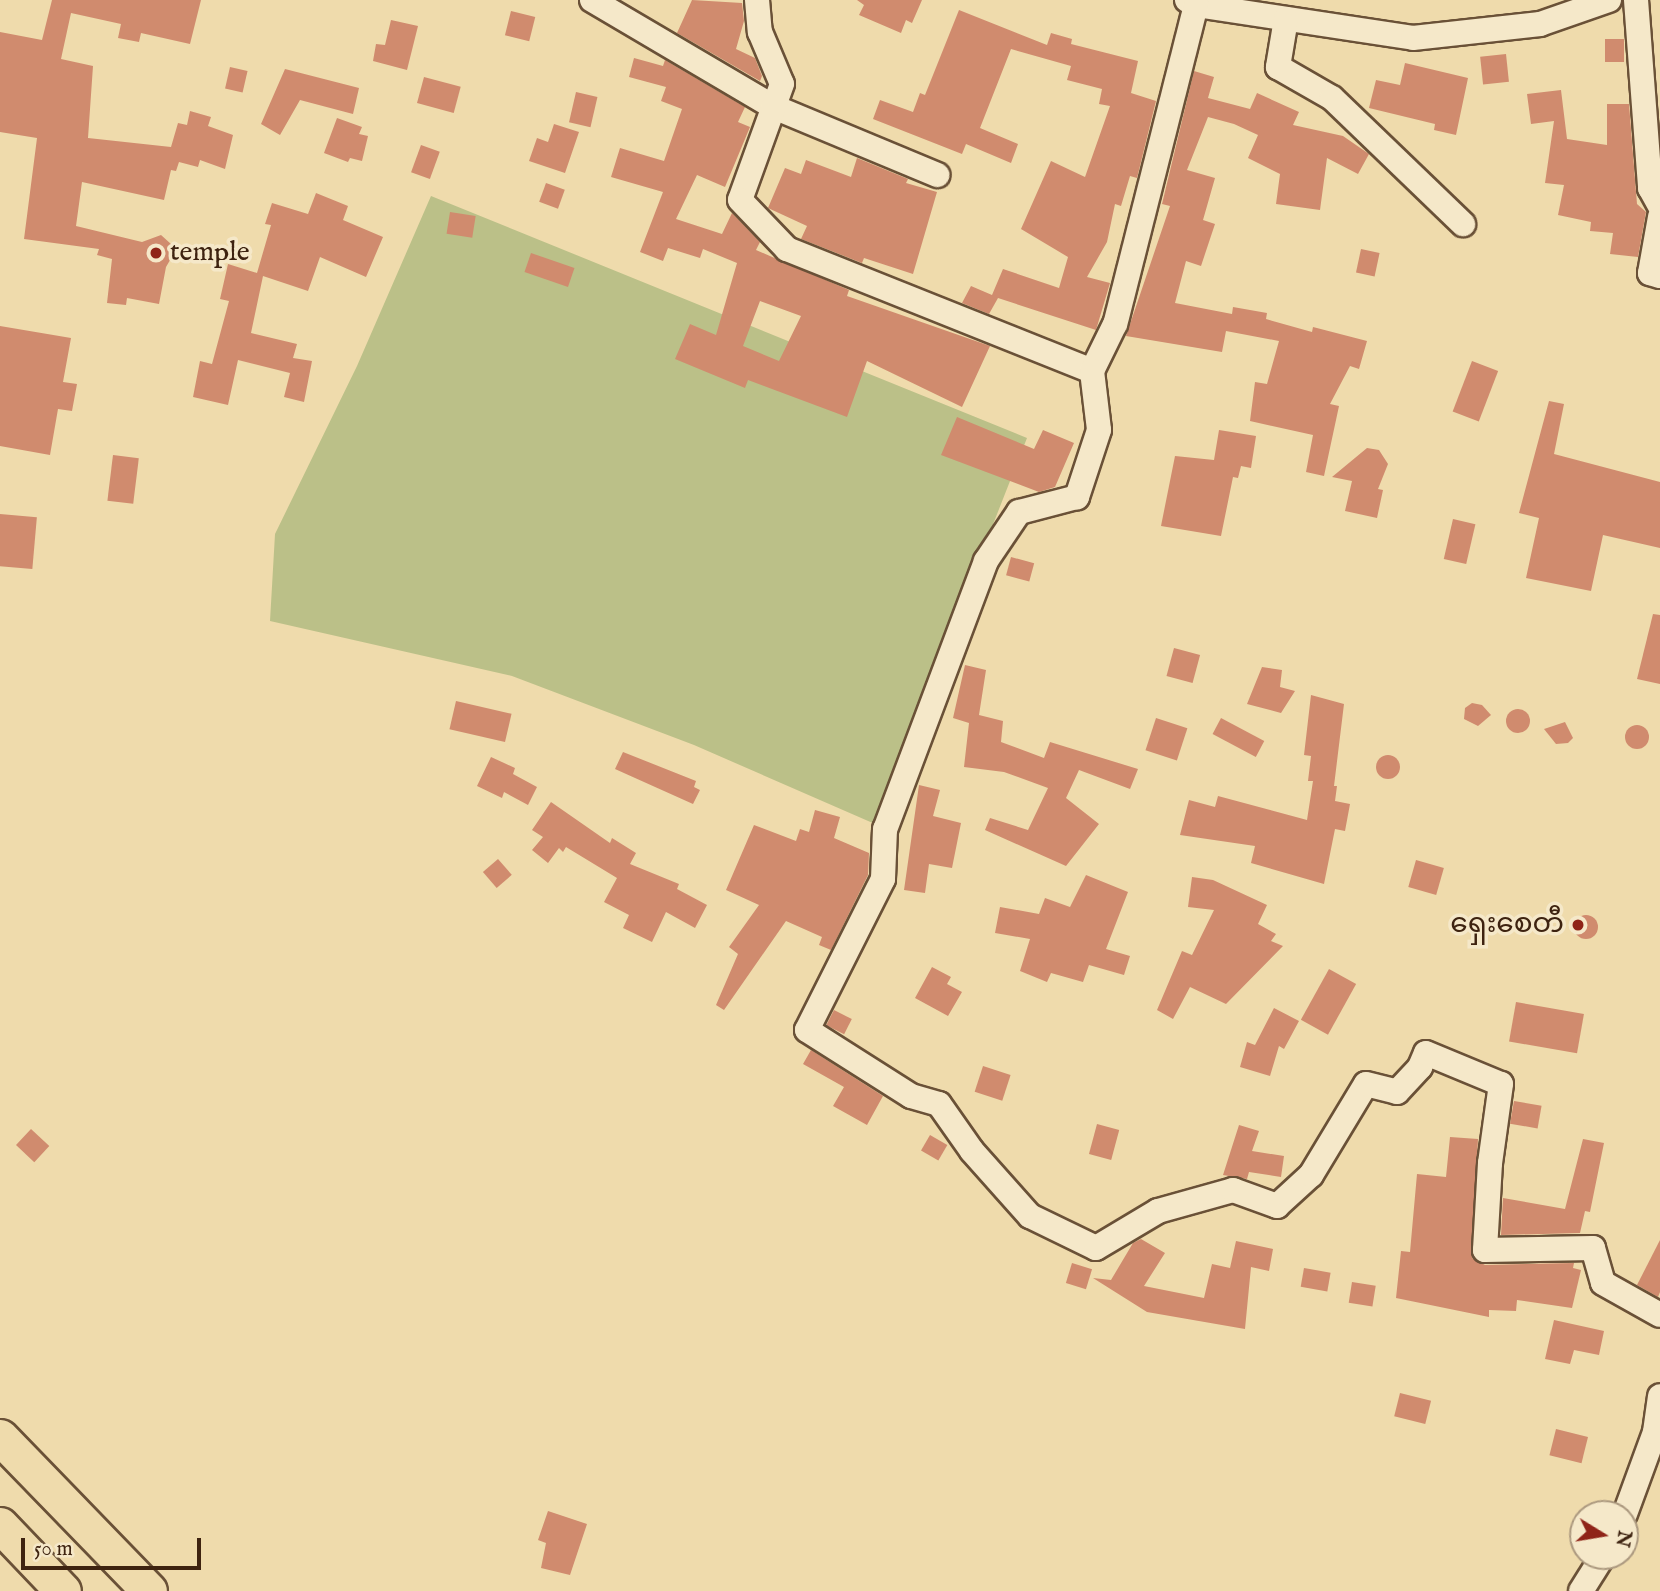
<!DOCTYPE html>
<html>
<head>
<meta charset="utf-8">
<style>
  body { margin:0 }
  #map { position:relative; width:1660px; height:1591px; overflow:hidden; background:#efdbac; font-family:"IM FELL English","Noto Sans Myanmar",serif }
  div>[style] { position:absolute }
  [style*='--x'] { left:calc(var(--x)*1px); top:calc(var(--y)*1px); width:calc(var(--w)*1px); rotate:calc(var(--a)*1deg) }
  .green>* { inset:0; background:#bbc088 }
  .building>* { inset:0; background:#d08b6e; transform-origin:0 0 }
  .round { border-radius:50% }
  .roads { filter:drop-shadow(2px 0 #6a5137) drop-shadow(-2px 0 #6a5137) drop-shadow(0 2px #6a5137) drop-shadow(0 -2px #6a5137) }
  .minor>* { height:24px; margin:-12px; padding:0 12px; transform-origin:12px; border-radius:12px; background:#f5e8c9 }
  .highway>* { height:35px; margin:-17.5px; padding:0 17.5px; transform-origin:17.5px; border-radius:17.5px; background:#efdbac }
  .dots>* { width:19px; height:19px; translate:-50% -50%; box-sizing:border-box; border:4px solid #f5e8c9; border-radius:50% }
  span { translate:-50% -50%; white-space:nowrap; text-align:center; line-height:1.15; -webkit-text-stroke:7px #f5e8c9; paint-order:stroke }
  .poi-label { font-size:28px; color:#3e2310 }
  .left { translate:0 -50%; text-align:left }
  .right { translate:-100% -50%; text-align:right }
  .north { position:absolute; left:1569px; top:1500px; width:70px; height:70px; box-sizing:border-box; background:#f5e8c9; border:2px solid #ac997f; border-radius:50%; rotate:101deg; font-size:19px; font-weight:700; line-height:28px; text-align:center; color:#3e2310 }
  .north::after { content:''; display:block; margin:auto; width:24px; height:32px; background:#8f2418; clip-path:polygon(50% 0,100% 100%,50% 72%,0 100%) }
  .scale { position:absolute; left:21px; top:1538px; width:180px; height:32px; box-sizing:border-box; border:4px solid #3e2310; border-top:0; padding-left:9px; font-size:21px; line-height:24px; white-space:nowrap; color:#3e2310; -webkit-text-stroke:5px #f5e8c9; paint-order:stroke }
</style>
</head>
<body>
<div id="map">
  <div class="green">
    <i style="clip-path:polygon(431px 196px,1027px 438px,875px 824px,694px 745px,512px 676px,270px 621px,275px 534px,357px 366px)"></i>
  </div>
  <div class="building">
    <i style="clip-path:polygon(52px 0,201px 0,190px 44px,141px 33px,139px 42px,118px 38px,121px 24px,71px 13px,61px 59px,93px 66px,88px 138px,171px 147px,178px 123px,187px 125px,190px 111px,211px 117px,208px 126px,233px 135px,225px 169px,200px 160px,198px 167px,179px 162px,176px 171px,171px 170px,164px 200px,82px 182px,76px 226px,142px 242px,161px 235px,171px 244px,173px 255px,166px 267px,159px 304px,127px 298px,126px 305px,107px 303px,112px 259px,97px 255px,99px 249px,24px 239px,37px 138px,0 132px,0 32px,42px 40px)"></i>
    <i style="clip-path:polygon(692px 0,742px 3px,744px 21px,736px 49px,755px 58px,762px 76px,760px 81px,677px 33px)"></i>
    <i style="clip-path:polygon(857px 0,922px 0,912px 23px,906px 20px,901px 33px,859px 15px,864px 5px)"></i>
    <i style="clip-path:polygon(959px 10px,1047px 45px,1051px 33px,1072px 39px,1071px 44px,1138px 61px,1131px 93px,1156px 101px,1137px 178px,1130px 176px,1121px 206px,1115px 204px,1107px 242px,1087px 277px,1110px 283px,1096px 330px,998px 298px,989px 314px,962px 303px,971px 286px,992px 295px,1003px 269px,1059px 288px,1068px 257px,1021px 229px,1051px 161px,1085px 177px,1110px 106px,1099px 104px,1102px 89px,1067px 80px,1071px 66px,1011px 49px,980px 128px,1018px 144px,1011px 163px,966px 144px,962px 154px,873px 119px,880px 100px,913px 112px,920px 93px,925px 95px)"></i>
    <i style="left:511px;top:11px;width:25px;height:25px;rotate:14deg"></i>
    <i style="clip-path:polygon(391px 20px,418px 26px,407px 70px,373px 61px,376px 44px,385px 45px)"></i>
    <i style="left:1605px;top:39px;width:19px;height:23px"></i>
    <i style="left:1506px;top:54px;width:28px;height:26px;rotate:84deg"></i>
    <i style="clip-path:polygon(evenodd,634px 58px,663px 66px,665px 60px,745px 107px,738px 122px,750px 127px,725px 187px,697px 175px,676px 219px,722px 234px,732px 213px,760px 242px,756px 250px,849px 290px,847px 296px,990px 346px,962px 407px,867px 361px,847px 417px,748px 380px,745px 388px,675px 359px,690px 324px,716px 335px,737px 263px,703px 249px,700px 258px,668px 248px,663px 261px,640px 252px,663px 192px,611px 177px,620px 148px,664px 161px,682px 109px,661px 101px,666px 87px,629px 77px,634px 58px,760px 301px,801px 316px,779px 361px,743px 346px,760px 301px)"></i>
    <i style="clip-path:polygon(1405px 63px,1468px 78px,1456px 135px,1434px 130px,1435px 124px,1369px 108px,1376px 80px,1400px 85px)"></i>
    <i style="left:230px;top:67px;width:18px;height:22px;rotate:13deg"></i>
    <i style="clip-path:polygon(285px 69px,359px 88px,353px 114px,300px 100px,280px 135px,261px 124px)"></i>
    <i style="clip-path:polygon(1194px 71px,1214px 77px,1208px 98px,1250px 109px,1257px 93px,1299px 112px,1293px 125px,1343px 136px,1369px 154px,1358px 174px,1327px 158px,1320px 210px,1276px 204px,1280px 174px,1248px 158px,1258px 135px,1234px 124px,1208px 117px,1187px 170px,1215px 178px,1203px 220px,1215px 224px,1201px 266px,1186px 261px,1175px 303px,1232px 314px,1233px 307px,1267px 313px,1266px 319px,1312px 332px,1313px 327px,1367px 341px,1359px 369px,1350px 366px,1330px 404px,1339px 406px,1324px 476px,1306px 472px,1313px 435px,1250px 421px,1255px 382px,1267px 384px,1279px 341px,1226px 331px,1222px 352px,1126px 336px,1170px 206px,1162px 204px)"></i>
    <i style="left:424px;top:77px;width:38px;height:27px;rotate:15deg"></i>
    <i style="clip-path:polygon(1561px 90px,1567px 139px,1607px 145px,1607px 104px,1629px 104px,1637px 204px,1646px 212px,1638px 257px,1610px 254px,1613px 233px,1590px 231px,1591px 222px,1558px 215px,1564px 185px,1545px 183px,1554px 121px,1531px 124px,1527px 94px)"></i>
    <i style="left:576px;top:92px;width:22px;height:31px;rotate:13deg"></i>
    <i style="clip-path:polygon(337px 118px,362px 127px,359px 134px,368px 136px,362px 161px,350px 158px,348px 162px,324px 153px)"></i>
    <i style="clip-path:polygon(554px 124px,579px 132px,565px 173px,529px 161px,537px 138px,548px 142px)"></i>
    <i style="left:421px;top:145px;width:20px;height:29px;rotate:20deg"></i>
    <i style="clip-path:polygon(857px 158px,908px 179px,906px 183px,937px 192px,913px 274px,864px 258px,862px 263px,801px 239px,807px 226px,768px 208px,785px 168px,801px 174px,806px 160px,851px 177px)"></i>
    <i style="left:546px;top:183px;width:20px;height:20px;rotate:20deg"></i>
    <i style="clip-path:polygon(316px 193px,348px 206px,343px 220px,383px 237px,366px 277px,320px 257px,308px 291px,263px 276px,251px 333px,297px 344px,293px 358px,312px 361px,304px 402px,284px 397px,290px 373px,238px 360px,228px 405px,193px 397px,200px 361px,212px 364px,229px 301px,220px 299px,228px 264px,257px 273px,271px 225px,265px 224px,272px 203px,308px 214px)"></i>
    <i style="left:450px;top:212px;width:26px;height:22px;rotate:9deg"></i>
    <i style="left:1361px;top:249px;width:19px;height:24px;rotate:12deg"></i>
    <i style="left:531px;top:253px;width:46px;height:20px;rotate:19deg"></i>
    <i style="clip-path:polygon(0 326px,71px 338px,63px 382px,77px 384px,72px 411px,58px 409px,50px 455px,0 446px)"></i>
    <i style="left:1472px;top:361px;width:28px;height:54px;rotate:21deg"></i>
    <i style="clip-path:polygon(1549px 401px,1564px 404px,1554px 454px,1660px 482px,1660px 548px,1603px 535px,1591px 591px,1526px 578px,1539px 518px,1519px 513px)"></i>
    <i style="clip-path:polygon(957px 417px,1034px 449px,1043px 430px,1074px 443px,1055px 487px,1039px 492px,941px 455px)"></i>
    <i style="clip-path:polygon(1219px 430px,1256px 436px,1251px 468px,1241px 466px,1238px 478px,1233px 477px,1221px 536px,1161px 526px,1175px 456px,1214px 460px)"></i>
    <i style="clip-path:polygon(1367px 448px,1379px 450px,1388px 464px,1378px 489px,1383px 490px,1377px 518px,1345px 511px,1352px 481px,1332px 477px)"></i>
    <i style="left:113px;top:455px;width:26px;height:46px;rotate:7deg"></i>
    <i style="left:0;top:514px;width:37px;height:52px;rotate:5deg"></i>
    <i style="left:1453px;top:519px;width:23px;height:41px;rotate:13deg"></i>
    <i style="left:1011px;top:557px;width:24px;height:19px;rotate:15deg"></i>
    <i style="clip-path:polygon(1653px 614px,1660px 615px,1660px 684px,1637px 679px)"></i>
    <i style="left:1174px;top:648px;width:27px;height:29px;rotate:15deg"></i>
    <i style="clip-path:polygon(965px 665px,986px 670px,979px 715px,1003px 721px,1001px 742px,1044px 758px,1050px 742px,1138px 769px,1130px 789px,1079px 770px,1066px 798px,1099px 824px,1066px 866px,985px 830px,990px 818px,1028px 830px,1048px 788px,1004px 772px,964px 767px,969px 723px,953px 718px)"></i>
    <i style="clip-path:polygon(1262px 667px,1282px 670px,1280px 687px,1295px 691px,1281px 713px,1247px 704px)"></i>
    <i style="clip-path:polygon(1311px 695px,1344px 704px,1334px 786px,1337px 786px,1335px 801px,1350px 804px,1345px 831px,1335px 829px,1324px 884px,1251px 863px,1255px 846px,1180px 835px,1189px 800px,1215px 807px,1218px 796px,1307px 820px,1313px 781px,1308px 781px,1311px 756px,1304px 755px)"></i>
    <i style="left:456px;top:701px;width:57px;height:29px;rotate:13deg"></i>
    <i style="clip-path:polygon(1472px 703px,1482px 705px,1491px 715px,1478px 726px,1464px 719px,1465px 708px)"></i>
    <i class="round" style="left:1506px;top:709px;width:24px;height:24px"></i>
    <i style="left:1156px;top:718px;width:33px;height:34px;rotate:18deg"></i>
    <i style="left:1221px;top:718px;width:49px;height:18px;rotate:28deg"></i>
    <i style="clip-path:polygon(1565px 722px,1573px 738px,1568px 743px,1556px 744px,1544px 729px)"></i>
    <i class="round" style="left:1625px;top:725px;width:24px;height:24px"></i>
    <i style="clip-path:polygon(623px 752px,696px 781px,694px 787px,700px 790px,693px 804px,615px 769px)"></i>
    <i class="round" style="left:1376px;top:755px;width:24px;height:24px"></i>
    <i style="clip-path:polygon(491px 757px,515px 768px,513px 774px,537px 787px,528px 805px,504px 792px,502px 798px,477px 786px)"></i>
    <i style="clip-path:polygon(919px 785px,940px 790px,933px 816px,961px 823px,952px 868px,929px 864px,925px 893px,904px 890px)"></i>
    <i style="clip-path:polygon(551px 802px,610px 843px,612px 838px,636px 853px,630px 864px,679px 884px,677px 889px,707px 905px,695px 928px,666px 912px,652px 942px,623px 928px,629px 915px,604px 902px,617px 878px,566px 847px,563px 852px,559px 848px,548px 863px,532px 850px,543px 837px,532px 830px)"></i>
    <i style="clip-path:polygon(815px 810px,840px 817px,834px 838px,869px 853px,868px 875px,831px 950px,819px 945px,822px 937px,786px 921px,724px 1010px,716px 1005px,738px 954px,729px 947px,759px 905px,726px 890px,754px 825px,796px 841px,800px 829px,809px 832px)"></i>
    <i style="left:498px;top:859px;width:21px;height:20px;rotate:49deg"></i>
    <i style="left:1416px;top:860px;width:29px;height:28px;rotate:16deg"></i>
    <i style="clip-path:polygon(1086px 875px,1128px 892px,1106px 949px,1130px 956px,1124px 975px,1089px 965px,1083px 982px,1051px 973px,1047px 982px,1020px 971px,1030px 939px,995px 933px,1000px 907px,1039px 914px,1045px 898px,1070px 907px)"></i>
    <i style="clip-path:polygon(1192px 877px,1213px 880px,1267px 905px,1258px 924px,1276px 934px,1271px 941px,1283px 946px,1226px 1004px,1190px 987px,1173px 1019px,1157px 1010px,1182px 951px,1192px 955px,1214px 910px,1188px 907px)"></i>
    <i class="round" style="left:1574px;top:915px;width:24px;height:24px"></i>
    <i style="clip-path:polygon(932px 967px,951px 977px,947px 984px,962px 992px,948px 1016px,915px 998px)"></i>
    <i style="left:1329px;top:969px;width:31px;height:58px;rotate:29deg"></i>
    <i style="left:1516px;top:1002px;width:69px;height:40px;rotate:10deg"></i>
    <i style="clip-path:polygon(1274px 1008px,1299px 1021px,1284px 1049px,1279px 1046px,1270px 1076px,1240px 1067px,1247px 1042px,1255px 1045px)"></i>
    <i style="left:834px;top:1010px;width:20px;height:17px;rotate:27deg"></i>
    <i style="clip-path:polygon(811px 1050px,883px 1096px,867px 1125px,833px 1106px,844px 1087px,803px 1064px)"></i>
    <i style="left:983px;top:1066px;width:29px;height:27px;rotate:18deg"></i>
    <i style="left:1514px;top:1101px;width:28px;height:23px;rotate:10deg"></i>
    <i style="left:1097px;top:1124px;width:23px;height:31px;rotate:15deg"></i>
    <i style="clip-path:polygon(1239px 1125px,1259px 1131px,1252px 1151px,1284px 1156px,1281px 1177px,1249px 1172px,1247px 1179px,1223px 1175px)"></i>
    <i style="left:31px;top:1129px;width:25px;height:22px;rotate:43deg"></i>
    <i style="left:930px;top:1135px;width:20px;height:18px;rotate:30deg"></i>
    <i style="clip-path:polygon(1450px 1137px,1478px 1139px,1472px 1258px,1485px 1265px,1574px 1263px,1573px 1268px,1581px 1270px,1572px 1308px,1517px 1300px,1516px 1311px,1489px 1310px,1489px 1317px,1396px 1298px,1401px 1251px,1410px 1252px,1417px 1174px,1446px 1177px)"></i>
    <i style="clip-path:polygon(1583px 1139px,1604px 1143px,1590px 1212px,1585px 1211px,1580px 1233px,1501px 1235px,1503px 1198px,1565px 1209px)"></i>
    <i style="clip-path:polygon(1141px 1239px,1165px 1253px,1144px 1286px,1204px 1298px,1212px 1264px,1230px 1268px,1236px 1241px,1273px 1249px,1269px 1271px,1251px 1267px,1245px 1329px,1147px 1312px,1093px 1278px,1111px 1280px,1133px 1243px)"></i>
    <i style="clip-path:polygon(1660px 1240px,1660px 1292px,1658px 1297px,1637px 1285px)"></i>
    <i style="left:1072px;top:1263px;width:21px;height:21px;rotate:17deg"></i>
    <i style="left:1304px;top:1268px;width:27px;height:19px;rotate:10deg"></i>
    <i style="left:1352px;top:1282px;width:24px;height:21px;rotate:9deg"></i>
    <i style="clip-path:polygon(1554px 1320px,1604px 1331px,1599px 1355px,1574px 1350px,1570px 1364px,1545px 1359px)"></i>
    <i style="left:1400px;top:1393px;width:32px;height:24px;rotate:14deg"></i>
    <i style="left:1556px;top:1429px;width:33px;height:27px;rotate:14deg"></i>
    <i style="clip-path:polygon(548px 1511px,587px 1524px,570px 1575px,541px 1568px,546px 1543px,538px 1540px)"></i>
  </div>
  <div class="roads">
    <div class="minor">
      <i style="--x:592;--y:0;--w:211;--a:30.5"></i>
      <i style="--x:774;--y:107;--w:177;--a:22.6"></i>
      <i style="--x:757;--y:0;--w:32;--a:85"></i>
      <i style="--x:760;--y:32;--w:56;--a:67.1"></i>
      <i style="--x:782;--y:84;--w:123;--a:109.9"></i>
      <i style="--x:740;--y:200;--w:68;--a:46.2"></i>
      <i style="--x:787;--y:249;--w:328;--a:21.8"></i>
      <i style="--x:1187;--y:0;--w:10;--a:29"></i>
      <i style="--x:1196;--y:5;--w:219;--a:8.6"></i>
      <i style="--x:1413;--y:38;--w:128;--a:-6.3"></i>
      <i style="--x:1540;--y:24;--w:73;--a:-19.2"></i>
      <i style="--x:1636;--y:0;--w:189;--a:85.7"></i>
      <i style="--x:1650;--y:188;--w:21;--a:61"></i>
      <i style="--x:1196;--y:5;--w:329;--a:104.2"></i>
      <i style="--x:1115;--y:324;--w:52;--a:116.1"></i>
      <i style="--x:1092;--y:371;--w:59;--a:83.2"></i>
      <i style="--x:1099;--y:430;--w:71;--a:108.2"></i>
      <i style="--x:1077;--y:497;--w:60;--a:165.5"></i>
      <i style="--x:1019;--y:512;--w:59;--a:124"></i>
      <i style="--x:986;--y:561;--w:286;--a:110.6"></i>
      <i style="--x:885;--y:829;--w:50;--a:92.3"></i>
      <i style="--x:883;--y:879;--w:169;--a:116.7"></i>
      <i style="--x:807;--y:1030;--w:123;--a:32.4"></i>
      <i style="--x:911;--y:1096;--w:29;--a:16"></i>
      <i style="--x:939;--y:1104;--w:57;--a:54.9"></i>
      <i style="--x:972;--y:1151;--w:87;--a:48.3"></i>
      <i style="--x:1030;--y:1216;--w:73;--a:25.9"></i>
      <i style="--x:1096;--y:1248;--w:72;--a:-30.8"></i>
      <i style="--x:1158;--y:1211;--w:78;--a:-15.6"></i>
      <i style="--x:1233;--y:1190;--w:47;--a:20"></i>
      <i style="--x:1277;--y:1206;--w:46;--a:-42.4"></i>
      <i style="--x:1311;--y:1175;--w:106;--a:-58.9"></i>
      <i style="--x:1366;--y:1084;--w:32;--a:14"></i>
      <i style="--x:1397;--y:1092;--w:34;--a:-47"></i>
      <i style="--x:1420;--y:1067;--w:15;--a:-67"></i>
      <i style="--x:1426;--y:1053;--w:81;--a:22.5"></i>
      <i style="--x:1501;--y:1084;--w:80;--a:97.9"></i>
      <i style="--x:1490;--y:1163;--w:87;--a:93.3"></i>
      <i style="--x:1485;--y:1250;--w:108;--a:-1.1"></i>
      <i style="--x:1593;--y:1248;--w:36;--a:74"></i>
      <i style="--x:1603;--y:1283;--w:65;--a:29.3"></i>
      <i style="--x:1286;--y:19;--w:49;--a:99.5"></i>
      <i style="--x:1278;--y:67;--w:62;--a:29.9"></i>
      <i style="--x:1332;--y:98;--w:182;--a:43.9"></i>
      <i style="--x:1660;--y:217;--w:57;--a:100.1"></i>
      <i style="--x:1650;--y:273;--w:10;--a:17"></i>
      <i style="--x:1625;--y:1514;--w:87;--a:-69.9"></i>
      <i style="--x:1655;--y:1432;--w:36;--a:-82"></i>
      <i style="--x:1581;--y:1591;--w:41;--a:-57.8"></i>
    </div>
    <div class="highway">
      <i style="--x:0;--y:1437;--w:214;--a:45.9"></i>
      <i style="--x:0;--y:1525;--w:91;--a:46.3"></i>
    </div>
  </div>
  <div class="dots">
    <i style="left:156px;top:253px;background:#8f2418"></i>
    <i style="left:1578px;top:925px;background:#8f2418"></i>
  </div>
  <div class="poi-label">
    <span class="left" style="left:170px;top:253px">temple</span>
    <span class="right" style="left:1564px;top:925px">ရှေးစေတီ</span>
  </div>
  <div class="north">N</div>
  <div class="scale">50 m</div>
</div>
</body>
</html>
